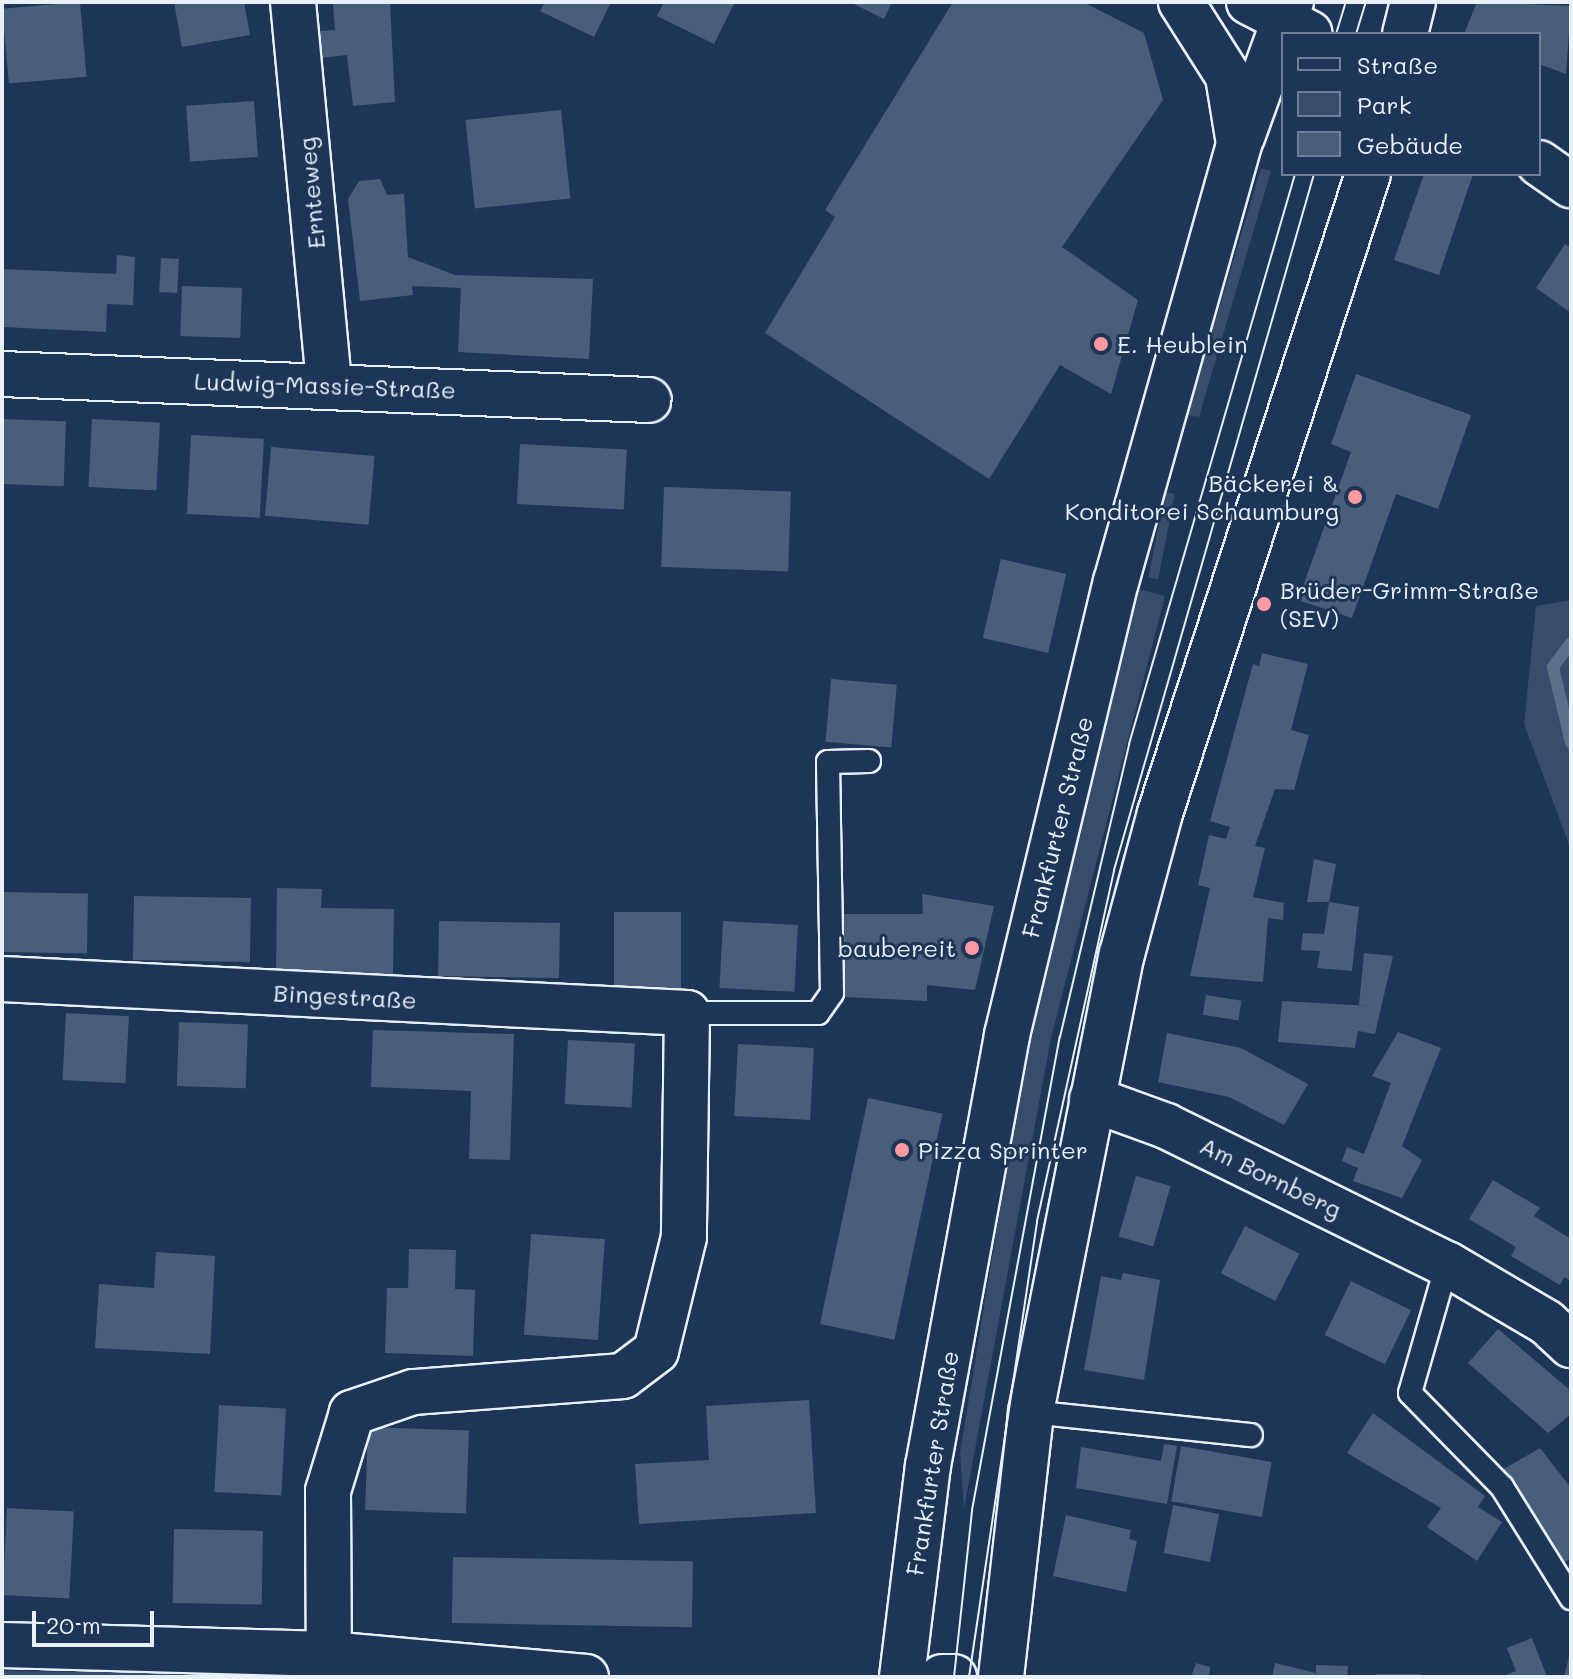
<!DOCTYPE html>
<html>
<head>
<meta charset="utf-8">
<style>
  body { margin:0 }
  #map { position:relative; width:1573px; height:1679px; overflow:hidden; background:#1d3557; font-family:Mali,sans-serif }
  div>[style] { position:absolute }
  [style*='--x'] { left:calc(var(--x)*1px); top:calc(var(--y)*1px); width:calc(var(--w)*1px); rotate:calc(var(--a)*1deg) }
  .green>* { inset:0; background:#374d6c; transform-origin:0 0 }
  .stream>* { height:12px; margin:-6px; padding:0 6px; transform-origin:6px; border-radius:6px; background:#5d7089 }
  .building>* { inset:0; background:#495e7a; transform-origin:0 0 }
  .roads { filter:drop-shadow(2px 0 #e8f1f8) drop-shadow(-2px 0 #e8f1f8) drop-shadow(0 2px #e8f1f8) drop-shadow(0 -2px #e8f1f8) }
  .lane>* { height:22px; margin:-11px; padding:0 11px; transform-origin:11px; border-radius:11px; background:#1d3557 }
  .street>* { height:44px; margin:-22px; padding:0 22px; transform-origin:22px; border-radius:22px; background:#1d3557 }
  .secondary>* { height:44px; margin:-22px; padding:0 22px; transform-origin:22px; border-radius:22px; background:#1d3557 }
  .tram>* { height:2px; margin:-1px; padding:0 1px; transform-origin:1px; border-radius:1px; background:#e8f1f8 }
  .dots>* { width:22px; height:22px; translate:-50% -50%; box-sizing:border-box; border:4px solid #1d3557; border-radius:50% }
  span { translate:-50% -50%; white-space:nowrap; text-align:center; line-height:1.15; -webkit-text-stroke:6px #1d3557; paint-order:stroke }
  .street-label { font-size:24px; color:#e8f1f8 }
  .poi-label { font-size:24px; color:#e8f1f8 }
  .left { translate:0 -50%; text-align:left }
  .right { translate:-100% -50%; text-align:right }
  .frame { position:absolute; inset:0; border:4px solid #e8f1f8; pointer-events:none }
  .legend { position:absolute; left:1281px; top:32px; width:260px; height:144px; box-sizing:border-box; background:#1d3557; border:2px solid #6e8097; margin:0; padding:10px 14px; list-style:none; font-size:24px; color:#e8f1f8 }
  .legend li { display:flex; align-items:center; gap:16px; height:40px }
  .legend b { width:40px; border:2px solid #6e8097 }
  .scale { position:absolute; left:32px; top:1611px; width:122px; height:36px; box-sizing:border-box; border:4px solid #e8f1f8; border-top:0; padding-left:10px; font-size:24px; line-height:28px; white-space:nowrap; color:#e8f1f8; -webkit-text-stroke:6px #1d3557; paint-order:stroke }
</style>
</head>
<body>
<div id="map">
  <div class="green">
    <i style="clip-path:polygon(1261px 168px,1271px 171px,1199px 417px,1187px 415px)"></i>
    <i style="left:1165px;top:492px;width:10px;height:87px;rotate:11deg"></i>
    <i style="clip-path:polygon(1138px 589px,1165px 596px,1051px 1038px,964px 1509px,960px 1453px,1029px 1033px)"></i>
    <i style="clip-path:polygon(1571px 600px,1571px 850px,1524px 724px,1536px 606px)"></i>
    <i style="clip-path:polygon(2px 1671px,315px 1674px,315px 1677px,2px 1677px)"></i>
  </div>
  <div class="stream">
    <i style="--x:1571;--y:643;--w:30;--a:127"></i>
    <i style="--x:1553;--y:667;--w:78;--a:76.7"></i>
  </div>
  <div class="building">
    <i style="left:80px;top:2px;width:75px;height:78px;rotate:85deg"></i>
    <i style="clip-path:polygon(174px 2px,244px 2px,250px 35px,182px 47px)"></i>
    <i style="clip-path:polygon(390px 2px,395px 102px,353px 106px,347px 55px,320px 58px,318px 31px,335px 30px,333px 4px)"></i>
    <i style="clip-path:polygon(545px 2px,611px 2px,594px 37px,540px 11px)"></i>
    <i style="clip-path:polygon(664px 2px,735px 2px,714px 44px,657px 16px)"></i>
    <i style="clip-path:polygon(850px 2px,892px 2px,884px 19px)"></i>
    <i style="clip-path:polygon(953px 2px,1083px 2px,1144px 33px,1163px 100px,1062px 247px,1138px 300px,1111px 394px,1060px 365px,989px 479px,765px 333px,835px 217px,825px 210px)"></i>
    <i style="clip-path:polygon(1477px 2px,1571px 6px,1566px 74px,1539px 64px,1539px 34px,1464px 34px)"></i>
    <i style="left:254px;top:101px;width:56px;height:68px;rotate:86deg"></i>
    <i style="left:561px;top:110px;width:89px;height:96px;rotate:84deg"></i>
    <i style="clip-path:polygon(1424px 174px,1473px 174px,1439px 275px,1394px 260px)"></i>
    <i style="clip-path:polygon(380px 179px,387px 195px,404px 194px,408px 257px,455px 275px,593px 279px,589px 359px,458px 352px,461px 288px,412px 286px,413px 295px,360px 301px,348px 199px,359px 181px)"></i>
    <i style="clip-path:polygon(1565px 244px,1571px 248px,1571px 313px,1536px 288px)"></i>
    <i style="clip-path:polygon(117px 255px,135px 257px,133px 305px,107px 304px,106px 332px,2px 327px,2px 269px,116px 274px)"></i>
    <i style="left:161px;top:258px;width:18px;height:34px;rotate:3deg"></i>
    <i style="left:182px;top:286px;width:60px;height:50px;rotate:2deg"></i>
    <i style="clip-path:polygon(1356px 374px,1471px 415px,1438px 509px,1396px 494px,1352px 618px,1298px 600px,1351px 452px,1331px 444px)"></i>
    <i style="left:2px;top:419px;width:64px;height:65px;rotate:2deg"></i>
    <i style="left:92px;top:419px;width:68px;height:68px;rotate:3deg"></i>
    <i style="left:191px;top:435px;width:73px;height:79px;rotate:3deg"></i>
    <i style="left:520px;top:444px;width:107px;height:60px;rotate:3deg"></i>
    <i style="left:271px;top:447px;width:104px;height:69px;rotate:5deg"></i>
    <i style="left:664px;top:487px;width:127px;height:80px;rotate:2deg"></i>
    <i style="left:1001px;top:559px;width:67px;height:81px;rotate:13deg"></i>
    <i style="clip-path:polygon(1262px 653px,1308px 664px,1291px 730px,1309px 735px,1294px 790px,1275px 789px,1255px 846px,1265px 848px,1253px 897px,1284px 903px,1283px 920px,1268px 918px,1263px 982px,1190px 976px,1210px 888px,1198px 885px,1209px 835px,1226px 839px,1230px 827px,1210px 821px,1253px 664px,1259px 666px)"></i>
    <i style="left:831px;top:679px;width:66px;height:63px;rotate:5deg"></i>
    <i style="clip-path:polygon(1314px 859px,1336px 864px,1329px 902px,1359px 907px,1352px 971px,1317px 968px,1320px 951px,1301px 950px,1303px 933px,1324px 934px,1329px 902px,1307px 902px)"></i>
    <i style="clip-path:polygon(277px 888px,322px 889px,321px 908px,394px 909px,393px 974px,276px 973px)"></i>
    <i style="left:2px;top:892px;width:86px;height:60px;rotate:1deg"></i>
    <i style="clip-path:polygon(922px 894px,994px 906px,975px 990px,927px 985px,927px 1001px,844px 997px,842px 914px,923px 914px)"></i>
    <i style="left:134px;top:896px;width:117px;height:64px;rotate:1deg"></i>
    <i style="left:614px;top:912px;width:67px;height:76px"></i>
    <i style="left:439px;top:921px;width:121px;height:55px;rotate:1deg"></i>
    <i style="left:723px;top:921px;width:75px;height:67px;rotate:3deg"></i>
    <i style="clip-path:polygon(1364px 953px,1393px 956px,1375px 1034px,1358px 1031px,1355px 1048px,1278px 1042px,1282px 1001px,1371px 1006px,1359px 1005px)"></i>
    <i style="left:1206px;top:995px;width:36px;height:20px;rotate:9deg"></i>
    <i style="left:66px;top:1013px;width:63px;height:67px;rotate:3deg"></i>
    <i style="left:179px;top:1022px;width:69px;height:64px;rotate:2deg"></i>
    <i style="clip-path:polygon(373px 1030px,514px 1034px,510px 1160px,469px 1159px,471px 1091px,371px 1087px)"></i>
    <i style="clip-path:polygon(1398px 1032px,1441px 1048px,1402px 1146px,1422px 1160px,1402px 1198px,1353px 1181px,1358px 1168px,1342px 1161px,1347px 1147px,1364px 1154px,1391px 1083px,1372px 1076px)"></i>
    <i style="clip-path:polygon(1167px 1033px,1241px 1048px,1308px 1084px,1284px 1125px,1229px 1097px,1158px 1082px)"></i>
    <i style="left:568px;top:1040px;width:67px;height:64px;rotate:3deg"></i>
    <i style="left:738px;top:1044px;width:76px;height:72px;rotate:3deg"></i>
    <i style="left:868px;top:1098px;width:76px;height:231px;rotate:12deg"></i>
    <i style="left:1136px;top:1176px;width:36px;height:63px;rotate:16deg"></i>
    <i style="clip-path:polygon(1493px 1180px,1540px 1208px,1534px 1216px,1571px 1239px,1571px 1281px,1564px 1277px,1560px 1285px,1511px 1256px,1516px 1247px,1469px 1219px)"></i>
    <i style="left:1245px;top:1226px;width:61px;height:53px;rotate:27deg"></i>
    <i style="left:531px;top:1234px;width:74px;height:101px;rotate:4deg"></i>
    <i style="clip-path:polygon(409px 1249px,456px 1250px,455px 1289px,475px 1290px,473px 1356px,385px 1353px,387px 1288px,408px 1288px)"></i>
    <i style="clip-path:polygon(156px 1252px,215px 1256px,210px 1354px,95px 1348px,99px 1284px,154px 1288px)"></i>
    <i style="clip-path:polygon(1123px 1273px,1160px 1280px,1144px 1380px,1084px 1370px,1101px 1276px,1121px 1280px)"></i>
    <i style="left:1351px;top:1281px;width:67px;height:60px;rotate:26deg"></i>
    <i style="clip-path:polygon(1498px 1329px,1571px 1391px,1571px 1414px,1548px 1433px,1468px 1363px)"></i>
    <i style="clip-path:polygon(809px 1400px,816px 1513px,639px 1524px,635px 1464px,709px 1460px,706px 1406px)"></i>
    <i style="left:219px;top:1405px;width:67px;height:87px;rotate:3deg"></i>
    <i style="clip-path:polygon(1373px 1413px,1485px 1496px,1478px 1507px,1502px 1522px,1477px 1561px,1427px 1527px,1441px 1508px,1347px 1453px)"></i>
    <i style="left:368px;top:1427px;width:101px;height:83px;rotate:2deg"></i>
    <i style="clip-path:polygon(1164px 1444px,1177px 1446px,1167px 1504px,1076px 1488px,1081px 1447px,1161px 1461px)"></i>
    <i style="left:1181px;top:1446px;width:92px;height:56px;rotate:10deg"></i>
    <i style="clip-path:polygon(1540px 1448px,1571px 1488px,1571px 1558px,1559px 1566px,1502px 1470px)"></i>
    <i style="left:1173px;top:1505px;width:47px;height:49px;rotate:11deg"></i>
    <i style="left:7px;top:1508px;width:67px;height:87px;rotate:3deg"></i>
    <i style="clip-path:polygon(1066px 1515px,1131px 1530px,1129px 1539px,1137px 1541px,1126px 1592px,1053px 1576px)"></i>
    <i style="left:174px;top:1529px;width:89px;height:74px;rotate:1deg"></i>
    <i style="left:453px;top:1557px;width:240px;height:66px;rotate:1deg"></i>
    <i style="clip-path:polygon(1532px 1638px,1547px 1677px,1500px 1677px,1516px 1671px,1507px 1648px)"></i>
    <i style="clip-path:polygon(1570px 1653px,1571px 1677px,1564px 1677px)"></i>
    <i style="clip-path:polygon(1196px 1663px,1210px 1667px,1209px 1677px,1191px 1677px)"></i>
    <i style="clip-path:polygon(1275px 1663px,1316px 1673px,1316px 1665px,1348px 1666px,1347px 1677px,1272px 1677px)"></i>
    <i style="left:1376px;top:1674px;width:45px;height:3px"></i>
  </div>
  <div class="roads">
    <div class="lane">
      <i style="--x:687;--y:1013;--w:131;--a:0"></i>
      <i style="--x:818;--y:1013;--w:24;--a:-55"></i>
      <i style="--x:832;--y:993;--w:231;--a:-91"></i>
      <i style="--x:828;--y:762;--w:41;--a:-1.4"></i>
      <i style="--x:1447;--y:1264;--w:134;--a:106"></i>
      <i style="--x:1410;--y:1393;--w:132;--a:45.6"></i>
      <i style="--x:1502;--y:1487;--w:131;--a:58.1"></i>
      <i style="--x:1031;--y:1412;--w:221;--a:6"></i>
    </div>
    <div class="street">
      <i style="--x:293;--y:2;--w:384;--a:84.6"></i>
      <i style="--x:1539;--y:163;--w:39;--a:35"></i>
      <i style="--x:2;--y:374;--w:647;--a:2.3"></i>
      <i style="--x:2;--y:979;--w:686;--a:2.84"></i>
      <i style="--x:687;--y:1013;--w:224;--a:90.8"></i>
      <i style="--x:684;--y:1237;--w:117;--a:103.8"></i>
      <i style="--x:656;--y:1351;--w:41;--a:142.9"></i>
      <i style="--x:623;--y:1376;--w:211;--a:175.6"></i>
      <i style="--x:413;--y:1392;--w:65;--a:161"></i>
      <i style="--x:352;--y:1413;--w:82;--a:107.1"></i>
      <i style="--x:328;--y:1491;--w:186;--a:89.7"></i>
      <i style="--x:1092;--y:1099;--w:79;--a:20"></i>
      <i style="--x:1166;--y:1126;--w:313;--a:26.2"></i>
      <i style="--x:1447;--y:1264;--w:115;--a:30.4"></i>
      <i style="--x:1546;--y:1322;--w:34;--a:43"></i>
      <i style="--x:2;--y:1645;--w:326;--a:1.6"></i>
      <i style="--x:328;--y:1654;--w:259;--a:5.1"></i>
    </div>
    <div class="secondary">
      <i style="--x:1249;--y:2;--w:68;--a:27.3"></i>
      <i style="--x:1405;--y:34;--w:33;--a:-76"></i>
      <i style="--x:1242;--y:137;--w:144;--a:-70.1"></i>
      <i style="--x:902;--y:1677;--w:213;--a:-83"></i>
      <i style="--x:928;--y:1466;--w:438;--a:-79.6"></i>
      <i style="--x:1007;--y:1035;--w:466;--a:-76.5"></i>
      <i style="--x:1116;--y:582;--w:455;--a:-74.3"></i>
      <i style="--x:1239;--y:144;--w:69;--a:-99.2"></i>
      <i style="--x:1228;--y:76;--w:88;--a:-122.4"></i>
      <i style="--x:942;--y:1677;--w:12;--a:0"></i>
      <i style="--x:1001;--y:1677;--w:267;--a:-83.5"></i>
      <i style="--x:1031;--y:1412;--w:467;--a:-78.8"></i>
      <i style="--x:1122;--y:954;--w:146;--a:-74.9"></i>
      <i style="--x:1160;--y:813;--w:672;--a:-71.97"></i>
    </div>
  </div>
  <div class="tram">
    <i style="--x:1336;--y:34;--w:34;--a:-73"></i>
    <i style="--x:1356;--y:34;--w:34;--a:-73"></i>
    <i style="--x:954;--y:1677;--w:168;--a:-83.8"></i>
    <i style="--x:972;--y:1510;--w:481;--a:-79.5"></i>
    <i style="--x:1060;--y:1037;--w:301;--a:-76.7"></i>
    <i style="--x:1129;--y:744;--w:594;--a:-73.76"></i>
    <i style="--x:969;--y:1677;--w:461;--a:-81.5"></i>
    <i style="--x:1037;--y:1221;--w:359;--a:-77.6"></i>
    <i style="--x:1114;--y:870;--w:724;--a:-73.97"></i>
  </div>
  <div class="dots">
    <i style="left:1101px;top:344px;background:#ff9aa2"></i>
    <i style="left:1355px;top:497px;background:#ff9aa2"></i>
    <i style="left:1264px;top:604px;background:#ff9aa2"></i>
    <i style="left:972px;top:948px;background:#ff9aa2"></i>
    <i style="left:902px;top:1150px;background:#ff9aa2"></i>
  </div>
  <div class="street-label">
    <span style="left:311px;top:193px;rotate:-95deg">Ernteweg</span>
    <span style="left:325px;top:385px;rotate:2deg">Ludwig-Massie-Straße</span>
    <span style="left:1057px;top:827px;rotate:-76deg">Frankfurter Straße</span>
    <span style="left:345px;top:996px;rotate:3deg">Bingestraße</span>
    <span style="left:1271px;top:1177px;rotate:26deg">Am Bornberg</span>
    <span style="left:932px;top:1463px;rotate:-81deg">Frankfurter Straße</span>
  </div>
  <div class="poi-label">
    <span class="left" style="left:1117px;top:344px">E. Heublein</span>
    <span class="right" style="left:1339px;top:497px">Bäckerei &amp;<br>Konditorei Schaumburg</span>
    <span class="left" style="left:1280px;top:604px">Brüder-Grimm-Straße<br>(SEV)</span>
    <span class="right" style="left:956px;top:948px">baubereit</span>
    <span class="left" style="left:918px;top:1150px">Pizza Sprinter</span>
  </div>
  <div class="frame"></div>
  <ul class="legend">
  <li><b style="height:10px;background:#1d3557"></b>Straße</li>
  <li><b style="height:22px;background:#374d6c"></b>Park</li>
  <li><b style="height:22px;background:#495e7a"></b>Gebäude</li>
  </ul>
  <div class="scale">20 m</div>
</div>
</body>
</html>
